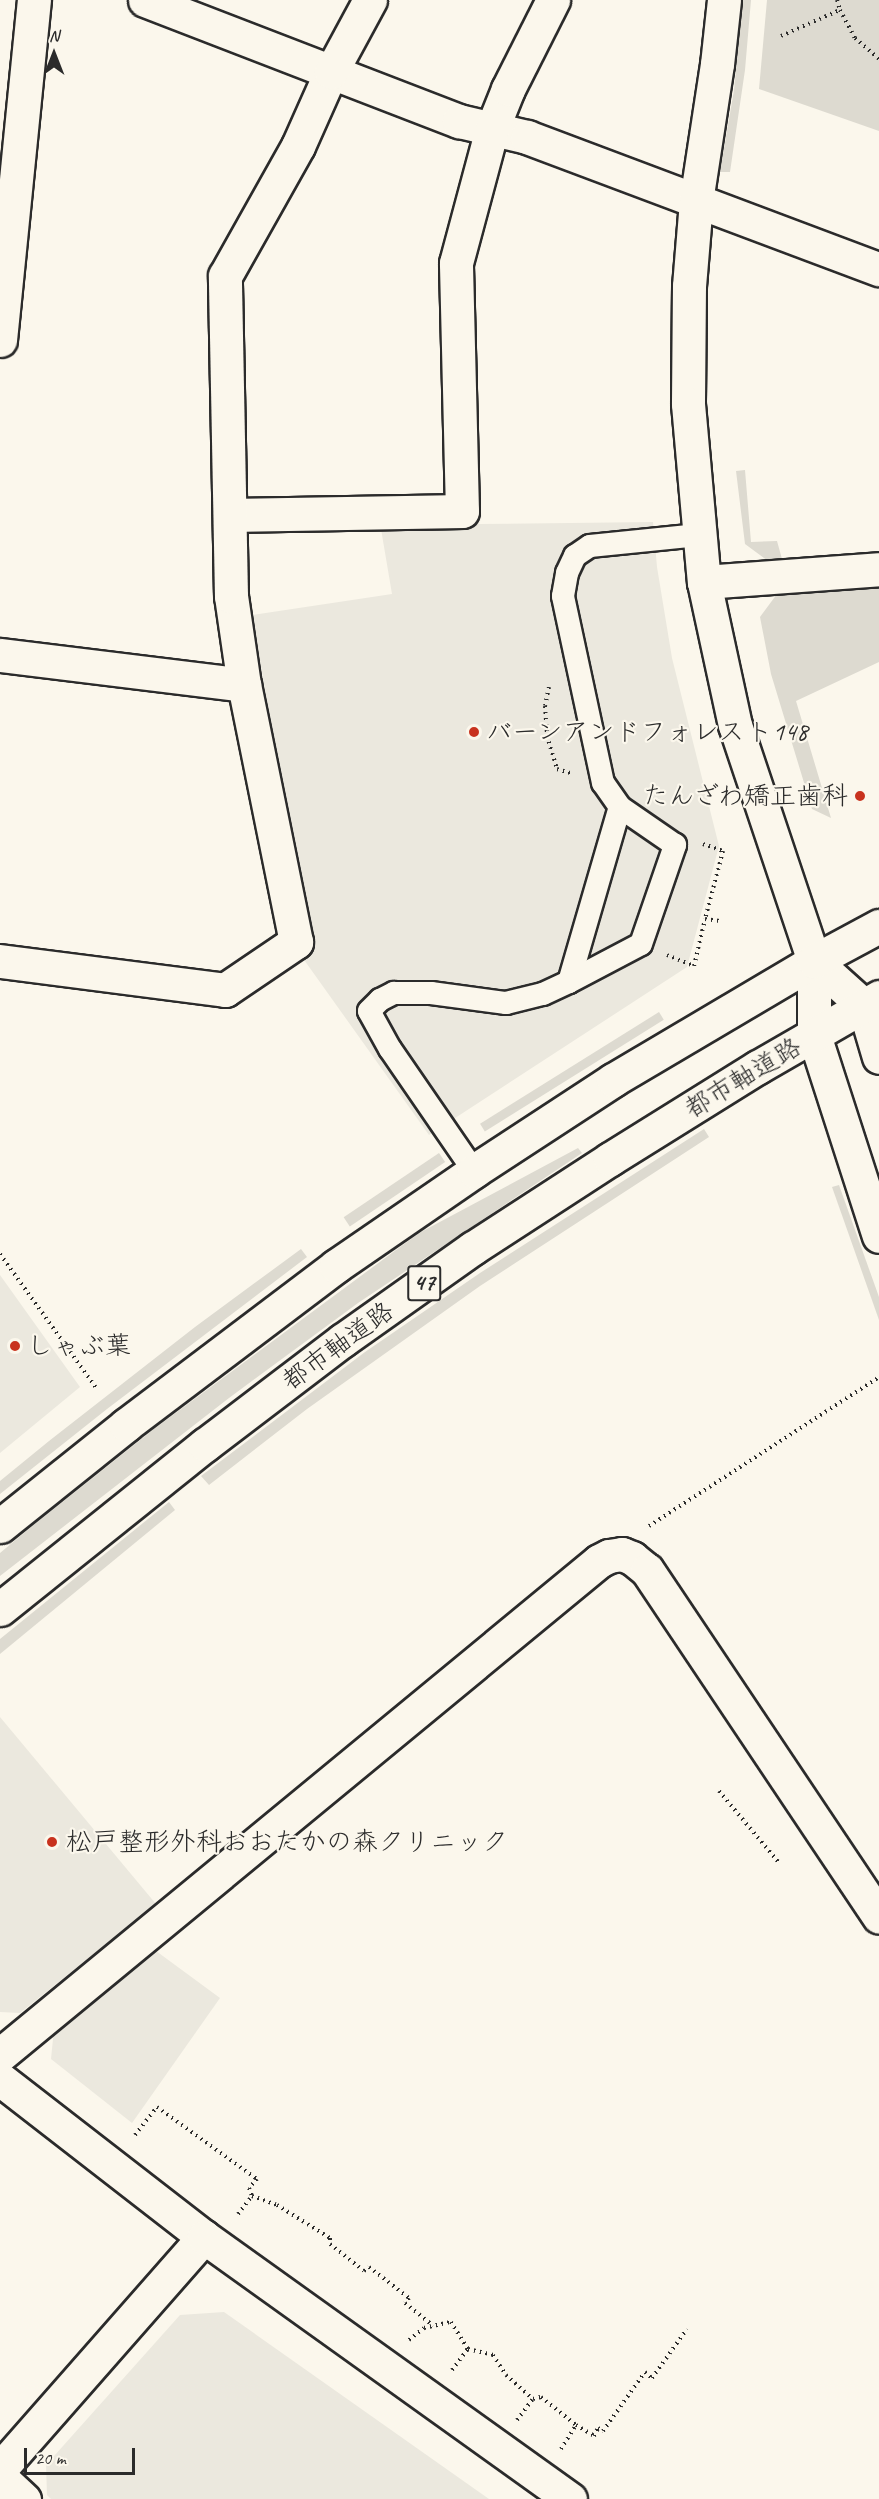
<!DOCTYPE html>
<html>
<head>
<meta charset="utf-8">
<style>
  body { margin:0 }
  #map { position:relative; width:879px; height:2499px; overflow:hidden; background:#fbf7ec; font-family:Caveat,"Klee One",sans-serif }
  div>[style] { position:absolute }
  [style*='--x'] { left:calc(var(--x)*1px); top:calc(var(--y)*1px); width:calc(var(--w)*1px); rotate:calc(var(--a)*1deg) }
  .built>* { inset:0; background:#ebe8de }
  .green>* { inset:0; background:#dddad0; transform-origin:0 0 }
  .path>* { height:4px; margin-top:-2px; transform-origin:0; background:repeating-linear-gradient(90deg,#2b2b2b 0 1.5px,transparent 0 6px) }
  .roads { filter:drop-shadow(2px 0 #2b2b2b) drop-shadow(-2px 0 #2b2b2b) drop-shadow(0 2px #2b2b2b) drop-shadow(0 -2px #2b2b2b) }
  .service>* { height:22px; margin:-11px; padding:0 11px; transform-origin:11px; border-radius:11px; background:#fbf7ec }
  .minor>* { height:33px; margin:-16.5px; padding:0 16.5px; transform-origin:16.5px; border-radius:16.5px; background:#fbf7ec }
  .tertiary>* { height:33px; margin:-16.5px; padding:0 16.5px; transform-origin:16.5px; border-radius:16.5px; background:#fbf7ec }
  .primary>* { height:33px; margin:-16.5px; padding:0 16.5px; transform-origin:16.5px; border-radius:16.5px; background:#fbf7ec }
  .dots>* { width:16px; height:16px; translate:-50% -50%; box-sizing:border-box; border:3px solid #fbf7ec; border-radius:50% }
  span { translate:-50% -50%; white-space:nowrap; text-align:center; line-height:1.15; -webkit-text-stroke:4.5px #fbf7ec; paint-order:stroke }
  .shield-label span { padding:2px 4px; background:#fbf7ec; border:2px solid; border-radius:4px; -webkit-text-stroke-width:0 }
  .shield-label { font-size:24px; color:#2b2b2b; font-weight:700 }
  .poi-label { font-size:26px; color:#2b2b2b }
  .left { translate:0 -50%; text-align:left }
  .right { translate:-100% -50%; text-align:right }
  .street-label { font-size:26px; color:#2b2b2b }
  .north { position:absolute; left:24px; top:24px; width:60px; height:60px; -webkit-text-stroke:4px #fbf7ec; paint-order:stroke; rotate:0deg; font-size:16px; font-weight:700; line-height:24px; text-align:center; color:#2b2b2b }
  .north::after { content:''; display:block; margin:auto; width:21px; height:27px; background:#2b2b2b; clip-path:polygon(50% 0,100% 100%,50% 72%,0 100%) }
  .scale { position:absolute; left:24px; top:2448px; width:111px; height:27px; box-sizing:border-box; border:3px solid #2b2b2b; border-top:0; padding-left:8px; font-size:18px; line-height:21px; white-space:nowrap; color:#2b2b2b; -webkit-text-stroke:4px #fbf7ec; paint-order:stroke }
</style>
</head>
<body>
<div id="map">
  <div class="built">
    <i style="clip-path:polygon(653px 522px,657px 567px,672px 658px,719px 846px,687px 967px,429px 1135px,302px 957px,311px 950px,252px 615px,392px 594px,381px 529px,478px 524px)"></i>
    <i style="clip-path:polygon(0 1275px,80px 1387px,0 1453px)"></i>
    <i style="clip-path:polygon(0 1717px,156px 1904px,20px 2013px,0 2012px)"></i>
    <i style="clip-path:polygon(152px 1948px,220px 1998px,132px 2123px,51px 2059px,54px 2029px)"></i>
    <i style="clip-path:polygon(224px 2312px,489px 2499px,51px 2499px,47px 2495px,46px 2465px,180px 2315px)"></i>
  </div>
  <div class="green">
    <i style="clip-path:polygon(743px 0,751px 0,745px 70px,730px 172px,720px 172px,734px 90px)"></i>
    <i style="clip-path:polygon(767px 0,879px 0,879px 131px,759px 89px)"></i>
    <i style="clip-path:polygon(745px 470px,751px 542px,777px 541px,782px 559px,768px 561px,745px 544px,736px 471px)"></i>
    <i style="clip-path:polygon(879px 587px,879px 662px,796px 701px,831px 818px,812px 809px,771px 674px,760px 617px,777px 594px)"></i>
    <i style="left:659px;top:1012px;width:9px;height:211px;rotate:58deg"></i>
    <i style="clip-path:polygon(704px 1129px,709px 1137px,480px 1286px,307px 1409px,209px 1485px,201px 1476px,365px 1352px,480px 1273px)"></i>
    <i style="clip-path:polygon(578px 1148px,582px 1153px,358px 1303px,229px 1398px,0 1576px,0 1553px,30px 1528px,154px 1429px,400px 1247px,421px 1232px)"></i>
    <i style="left:439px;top:1153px;width:11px;height:115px;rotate:56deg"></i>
    <i style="clip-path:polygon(839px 1185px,879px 1297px,879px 1320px,832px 1187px)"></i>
    <i style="clip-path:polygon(301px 1249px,307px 1257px,107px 1409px,0 1494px,0 1481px,49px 1441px,195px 1327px)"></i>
    <i style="clip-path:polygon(169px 1502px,175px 1510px,0 1654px,0 1639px)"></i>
  </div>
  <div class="path">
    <i style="--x:837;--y:0;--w:10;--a:73"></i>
    <i style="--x:840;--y:10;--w:32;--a:62"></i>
    <i style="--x:855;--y:38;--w:32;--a:41"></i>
    <i style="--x:781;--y:36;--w:64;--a:-23.8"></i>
    <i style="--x:549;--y:687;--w:19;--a:102"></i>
    <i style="--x:545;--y:706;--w:30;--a:86"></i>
    <i style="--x:547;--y:736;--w:34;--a:73"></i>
    <i style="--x:557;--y:769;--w:14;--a:17"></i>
    <i style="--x:703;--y:844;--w:21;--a:19"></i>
    <i style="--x:723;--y:851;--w:70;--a:104.8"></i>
    <i style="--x:705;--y:919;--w:15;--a:8"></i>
    <i style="--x:667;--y:955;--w:29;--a:22"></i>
    <i style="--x:694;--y:966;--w:48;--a:-76.8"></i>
    <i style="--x:0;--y:1254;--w:166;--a:54.3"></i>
    <i style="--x:649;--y:1526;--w:274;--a:-32.9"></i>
    <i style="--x:719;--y:1791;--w:95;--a:50.1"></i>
    <i style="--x:135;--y:2135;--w:36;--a:-52"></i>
    <i style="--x:157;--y:2107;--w:123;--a:35.8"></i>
    <i style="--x:257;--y:2179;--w:12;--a:132"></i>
    <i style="--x:249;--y:2188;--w:9;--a:69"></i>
    <i style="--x:238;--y:2214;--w:23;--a:-52"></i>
    <i style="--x:252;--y:2196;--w:27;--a:20"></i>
    <i style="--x:277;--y:2205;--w:62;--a:31.9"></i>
    <i style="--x:330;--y:2238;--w:6;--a:90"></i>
    <i style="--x:330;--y:2244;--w:43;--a:38.5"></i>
    <i style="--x:364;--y:2271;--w:6;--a:-39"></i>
    <i style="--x:369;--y:2267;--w:51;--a:37.8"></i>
    <i style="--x:409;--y:2298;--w:6;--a:129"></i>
    <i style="--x:405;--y:2303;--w:36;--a:39"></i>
    <i style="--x:409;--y:2340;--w:19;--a:-39"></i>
    <i style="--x:424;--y:2328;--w:28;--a:-13"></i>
    <i style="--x:451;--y:2322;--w:32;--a:58"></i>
    <i style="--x:468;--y:2349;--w:26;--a:13"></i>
    <i style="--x:493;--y:2355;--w:24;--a:57"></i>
    <i style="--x:506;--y:2375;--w:36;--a:42"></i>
    <i style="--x:533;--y:2399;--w:8;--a:-14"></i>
    <i style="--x:541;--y:2397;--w:45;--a:38.7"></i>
    <i style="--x:452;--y:2370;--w:26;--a:-53"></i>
    <i style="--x:517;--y:2420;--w:26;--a:-53"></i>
    <i style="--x:561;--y:2449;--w:28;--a:-58"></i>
    <i style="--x:576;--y:2425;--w:21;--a:31"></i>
    <i style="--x:594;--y:2436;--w:9;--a:-63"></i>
    <i style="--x:598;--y:2428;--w:6;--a:31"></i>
    <i style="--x:603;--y:2431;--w:72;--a:-54.6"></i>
    <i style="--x:645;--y:2372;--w:9;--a:41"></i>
    <i style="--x:652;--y:2378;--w:60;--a:-54.5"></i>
  </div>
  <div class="roads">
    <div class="service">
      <i style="--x:569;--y:982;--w:81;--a:-27.8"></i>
      <i style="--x:641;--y:944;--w:105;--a:-71"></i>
      <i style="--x:675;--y:845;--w:67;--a:-145.4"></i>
      <i style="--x:474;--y:1171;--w:148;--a:-124.5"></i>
      <i style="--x:390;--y:1049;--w:43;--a:-118.9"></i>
      <i style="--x:369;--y:1011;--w:16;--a:-45"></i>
      <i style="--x:380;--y:1000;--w:16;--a:-27"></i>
      <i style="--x:394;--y:993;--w:37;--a:0"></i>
      <i style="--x:431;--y:993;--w:76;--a:7.6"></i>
      <i style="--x:506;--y:1003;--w:38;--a:-14"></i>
      <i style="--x:543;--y:994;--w:29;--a:-25"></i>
      <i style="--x:569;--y:982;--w:182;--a:-73.8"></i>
      <i style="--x:620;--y:807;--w:29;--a:-125"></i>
      <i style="--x:603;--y:783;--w:191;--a:-102.1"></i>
      <i style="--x:563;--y:596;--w:23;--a:-80"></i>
      <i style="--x:567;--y:573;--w:19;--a:-65"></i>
      <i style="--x:575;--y:556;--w:18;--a:-34"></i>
      <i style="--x:590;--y:546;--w:109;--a:-5.8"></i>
    </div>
    <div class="minor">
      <i style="--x:145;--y:0;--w:337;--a:21.1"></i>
      <i style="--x:459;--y:121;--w:70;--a:13.2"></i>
      <i style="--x:527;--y:137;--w:376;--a:20.6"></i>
      <i style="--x:0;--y:340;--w:342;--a:-84.3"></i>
      <i style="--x:231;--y:515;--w:231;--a:-1"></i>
      <i style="--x:462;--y:511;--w:248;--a:-91.4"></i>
      <i style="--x:456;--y:263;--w:139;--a:-75"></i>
      <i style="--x:492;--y:129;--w:43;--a:-68.2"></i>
      <i style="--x:508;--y:89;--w:100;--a:-63.2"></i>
      <i style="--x:704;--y:582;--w:175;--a:-4.2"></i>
      <i style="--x:0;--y:655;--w:246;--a:7"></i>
      <i style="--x:0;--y:961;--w:227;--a:7.3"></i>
      <i style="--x:225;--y:990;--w:86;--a:-34.1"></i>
      <i style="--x:296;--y:942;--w:262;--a:-101.4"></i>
      <i style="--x:244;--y:685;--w:90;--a:-98.3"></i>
      <i style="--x:231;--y:596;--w:320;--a:-91.1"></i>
      <i style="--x:225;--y:276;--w:149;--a:-60.7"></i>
      <i style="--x:298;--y:146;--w:81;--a:-66"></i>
      <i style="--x:331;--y:72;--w:82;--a:-61.6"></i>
      <i style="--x:0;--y:2055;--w:776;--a:-39.51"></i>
      <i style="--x:599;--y:1561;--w:11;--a:-27"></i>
      <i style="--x:609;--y:1556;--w:13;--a:-9"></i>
      <i style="--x:622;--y:1554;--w:11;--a:22"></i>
      <i style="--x:632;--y:1558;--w:19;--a:39"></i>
      <i style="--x:647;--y:1570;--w:417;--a:56.2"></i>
      <i style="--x:0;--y:2469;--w:309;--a:-48.7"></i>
      <i style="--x:0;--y:2477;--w:33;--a:43"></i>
    </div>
    <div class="tertiary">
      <i style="--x:724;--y:0;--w:64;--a:96.2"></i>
      <i style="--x:717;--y:64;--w:139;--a:98.7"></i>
      <i style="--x:696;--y:201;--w:85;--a:94.7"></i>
      <i style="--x:689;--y:286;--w:118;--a:90.5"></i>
      <i style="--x:688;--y:404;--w:179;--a:84.9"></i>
      <i style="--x:704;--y:582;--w:146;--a:77.8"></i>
      <i style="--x:735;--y:725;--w:249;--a:71.5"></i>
      <i style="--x:814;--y:961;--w:74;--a:90"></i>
      <i style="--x:814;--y:1035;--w:211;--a:72.1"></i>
      <i style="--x:814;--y:961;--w:67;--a:42"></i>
      <i style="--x:864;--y:1006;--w:53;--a:73.6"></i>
      <i style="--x:0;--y:2079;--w:258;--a:37.8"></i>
      <i style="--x:204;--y:2237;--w:450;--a:35.6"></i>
    </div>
    <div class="primary">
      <i style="--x:0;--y:1526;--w:161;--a:-38.7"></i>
      <i style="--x:126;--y:1425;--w:263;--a:-37.1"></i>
      <i style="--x:336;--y:1266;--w:168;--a:-34.5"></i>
      <i style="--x:474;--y:1171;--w:166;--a:-33.2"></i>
      <i style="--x:613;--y:1080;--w:234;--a:-30.6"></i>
      <i style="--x:814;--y:961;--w:74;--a:-28.3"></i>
      <i style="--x:0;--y:1609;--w:263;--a:-38.7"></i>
      <i style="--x:205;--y:1445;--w:173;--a:-37.3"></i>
      <i style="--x:343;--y:1340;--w:159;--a:-35.3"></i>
      <i style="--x:473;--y:1248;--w:163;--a:-33"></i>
      <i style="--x:610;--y:1159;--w:174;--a:-31.9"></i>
      <i style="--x:758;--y:1067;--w:140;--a:-30"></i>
    </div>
  </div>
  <div class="dots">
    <i style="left:474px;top:732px;background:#c8321e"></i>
    <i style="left:860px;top:796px;background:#c8321e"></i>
    <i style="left:15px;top:1346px;background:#c8321e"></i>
    <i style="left:52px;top:1842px;background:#c8321e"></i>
  </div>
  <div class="shield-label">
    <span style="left:424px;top:1283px">47</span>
  </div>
  <div class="poi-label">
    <span class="left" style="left:486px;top:732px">バーンアンドフォレスト148</span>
    <span class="right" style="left:848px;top:796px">たんざわ矯正歯科</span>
    <span class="left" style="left:27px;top:1346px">しゃぶ葉</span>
    <span class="left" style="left:66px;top:1842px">松戸整形外科おおたかの森クリニック</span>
  </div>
  <div class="street-label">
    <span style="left:743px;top:1078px;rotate:-31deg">都市軸道路</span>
    <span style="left:338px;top:1346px;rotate:-36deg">都市軸道路</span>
  </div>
  <div class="north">N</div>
  <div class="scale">20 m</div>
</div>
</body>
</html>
